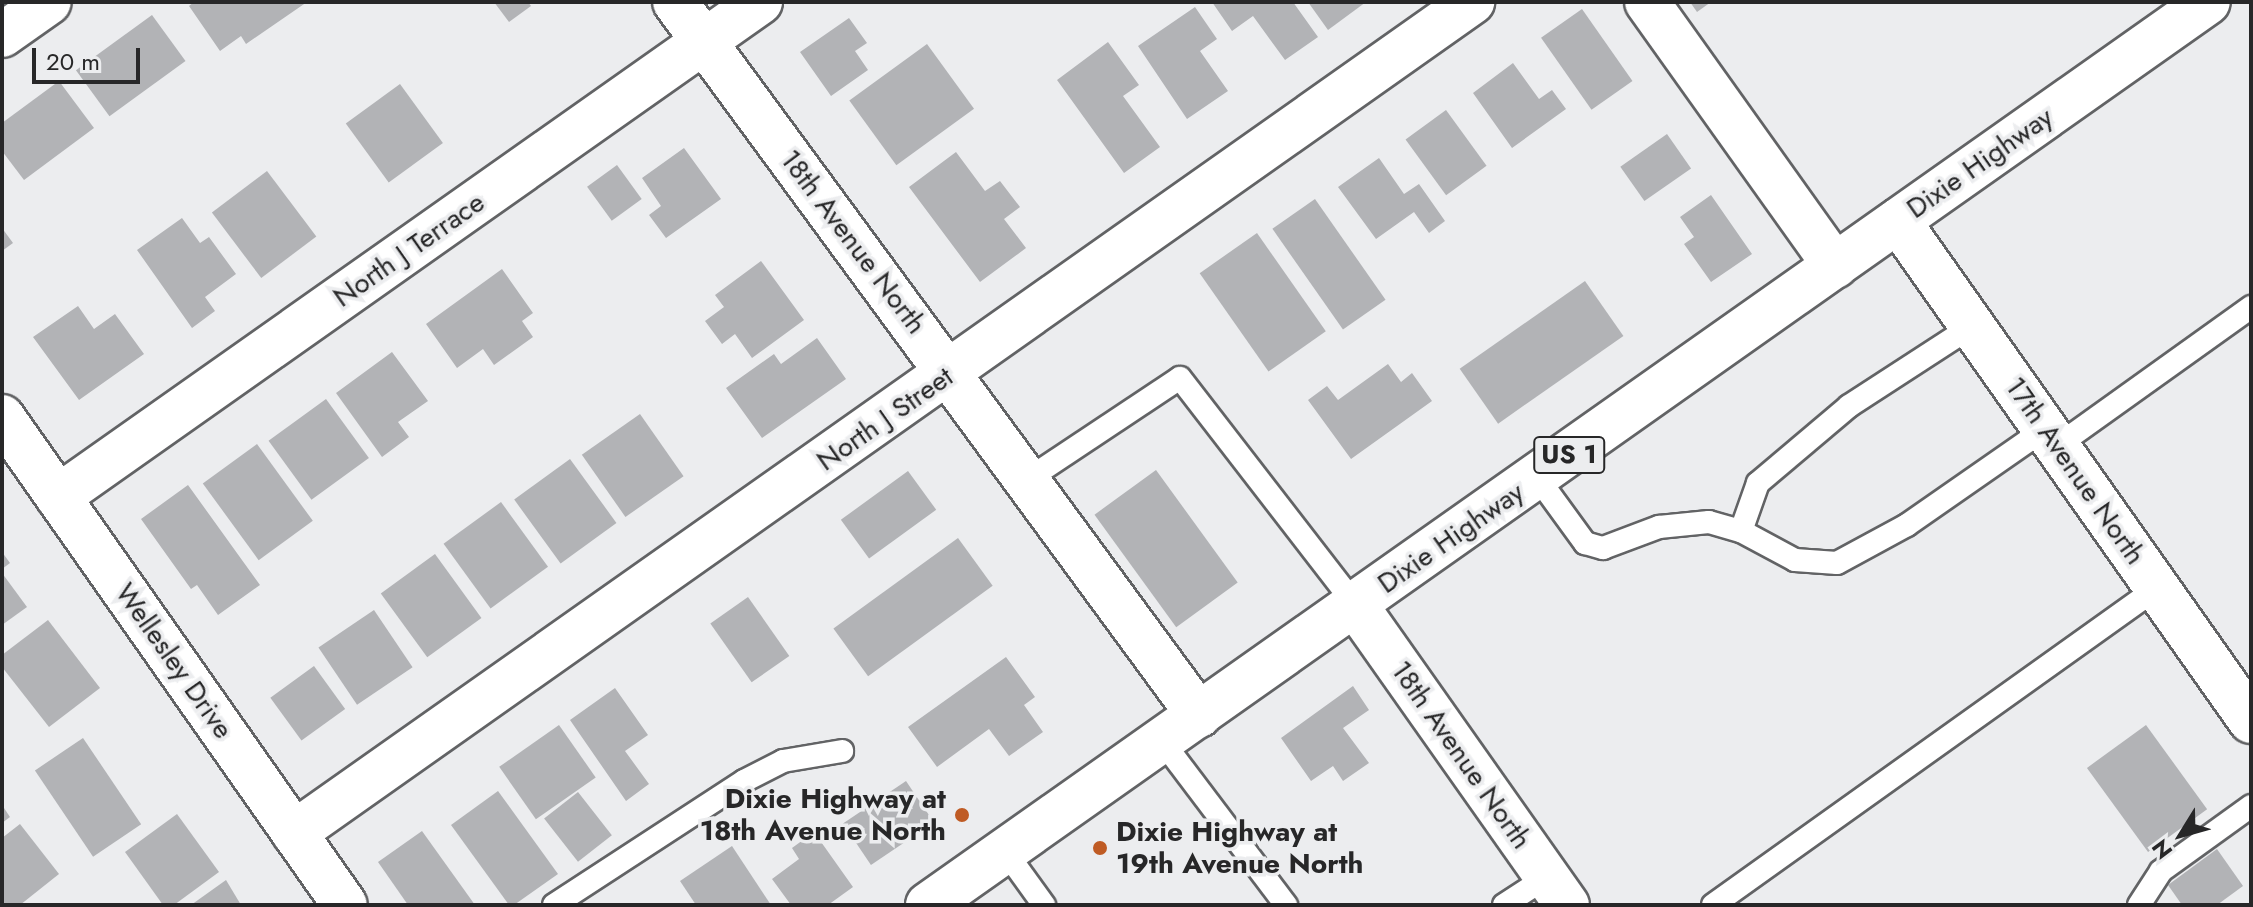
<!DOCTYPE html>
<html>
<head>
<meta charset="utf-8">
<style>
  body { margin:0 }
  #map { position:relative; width:2253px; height:907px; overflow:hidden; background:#ecedef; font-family:Jost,sans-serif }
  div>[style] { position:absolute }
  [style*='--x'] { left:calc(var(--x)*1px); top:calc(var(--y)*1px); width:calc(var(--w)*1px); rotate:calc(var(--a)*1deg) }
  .building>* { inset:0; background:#b2b3b6; transform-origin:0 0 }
  .roads { filter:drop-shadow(2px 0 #626365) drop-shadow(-2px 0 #626365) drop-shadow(0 2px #626365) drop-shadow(0 -2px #626365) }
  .lane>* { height:22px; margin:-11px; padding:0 11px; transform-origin:11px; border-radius:11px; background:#fff }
  .street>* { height:44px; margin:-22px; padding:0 22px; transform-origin:22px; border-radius:22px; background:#fff }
  .primary>* { height:44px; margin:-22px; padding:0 22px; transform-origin:22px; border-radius:22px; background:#fff }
  .dots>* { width:22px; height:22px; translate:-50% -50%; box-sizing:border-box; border:4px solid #ecedef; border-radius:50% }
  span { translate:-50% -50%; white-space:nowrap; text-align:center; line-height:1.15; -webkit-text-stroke:7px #ecedef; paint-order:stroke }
  .shield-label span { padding:2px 6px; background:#ecedef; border:2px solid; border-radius:6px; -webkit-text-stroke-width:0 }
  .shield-label { font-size:26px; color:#272728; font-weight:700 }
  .street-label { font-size:28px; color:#272728 }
  .poi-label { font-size:28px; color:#272728; font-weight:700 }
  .right { translate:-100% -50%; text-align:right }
  .left { translate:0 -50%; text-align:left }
  .frame { position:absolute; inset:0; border:4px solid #272728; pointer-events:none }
  .north { position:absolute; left:2141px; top:795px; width:80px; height:80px; -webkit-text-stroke:6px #ecedef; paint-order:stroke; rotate:233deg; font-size:22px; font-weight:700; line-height:32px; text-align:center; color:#272728 }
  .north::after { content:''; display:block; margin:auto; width:28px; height:36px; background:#272728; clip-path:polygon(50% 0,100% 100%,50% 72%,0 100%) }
  .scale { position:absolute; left:32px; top:48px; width:108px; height:36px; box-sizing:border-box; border:4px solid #272728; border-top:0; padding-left:10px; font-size:24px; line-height:28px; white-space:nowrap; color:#272728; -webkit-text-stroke:6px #ecedef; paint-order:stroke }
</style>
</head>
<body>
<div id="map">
  <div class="building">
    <i style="clip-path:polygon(194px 2px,307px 2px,246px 44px,241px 36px,220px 51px,189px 6px)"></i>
    <i style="clip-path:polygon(494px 2px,528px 2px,531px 6px,509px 22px)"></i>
    <i style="clip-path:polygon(1212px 2px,1293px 2px,1318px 37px,1285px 60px,1253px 16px,1232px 31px)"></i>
    <i style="clip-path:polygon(1308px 2px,1366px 2px,1328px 30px)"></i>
    <i style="clip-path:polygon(1690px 2px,1711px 2px,1697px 12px)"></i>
    <i style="clip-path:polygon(1195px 7px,1217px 39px,1200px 51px,1228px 91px,1187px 119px,1138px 46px)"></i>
    <i style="left:1582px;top:9px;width:88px;height:50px;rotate:55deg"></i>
    <i style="left:152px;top:15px;width:57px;height:94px;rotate:54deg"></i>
    <i style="clip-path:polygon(849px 18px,867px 43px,855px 51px,868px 70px,831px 96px,800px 52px)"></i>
    <i style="clip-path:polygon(1108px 42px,1139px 85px,1123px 96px,1160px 147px,1124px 173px,1057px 80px)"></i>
    <i style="left:927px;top:44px;width:80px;height:96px;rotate:54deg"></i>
    <i style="clip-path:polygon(1513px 63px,1539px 99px,1552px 90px,1566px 109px,1512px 148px,1473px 93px)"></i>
    <i style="clip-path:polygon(59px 81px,94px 128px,24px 180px,2px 151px,2px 123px)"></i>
    <i style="left:400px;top:84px;width:73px;height:67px;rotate:54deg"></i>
    <i style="left:1446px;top:110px;width:69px;height:50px;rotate:54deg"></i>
    <i style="left:1667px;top:134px;width:42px;height:57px;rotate:55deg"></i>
    <i style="clip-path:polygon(684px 148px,721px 199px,666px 238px,649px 215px,661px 206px,642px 178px)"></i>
    <i style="clip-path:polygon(956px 152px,985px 191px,1000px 181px,1020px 207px,1004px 219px,1026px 248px,980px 282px,909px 187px)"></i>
    <i style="clip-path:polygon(1379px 158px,1404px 194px,1419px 184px,1445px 221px,1429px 233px,1414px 212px,1376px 239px,1338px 187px)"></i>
    <i style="left:617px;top:165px;width:42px;height:37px;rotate:54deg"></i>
    <i style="left:267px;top:171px;width:82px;height:69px;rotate:53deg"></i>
    <i style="clip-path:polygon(1711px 195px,1752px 254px,1711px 282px,1684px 244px,1694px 237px,1680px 217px)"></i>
    <i style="left:1315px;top:199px;width:123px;height:52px;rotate:55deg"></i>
    <i style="clip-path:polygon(182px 218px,200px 243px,209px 237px,236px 274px,205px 297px,215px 311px,192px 328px,137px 250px)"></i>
    <i style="clip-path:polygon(2px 228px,13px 243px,2px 251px)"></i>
    <i style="left:1257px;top:233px;width:120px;height:70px;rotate:55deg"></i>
    <i style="clip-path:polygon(761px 261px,804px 320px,752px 358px,735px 334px,722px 344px,705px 321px,724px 307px,715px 295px)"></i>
    <i style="clip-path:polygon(502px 269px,533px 313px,522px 321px,533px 337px,494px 365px,483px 349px,457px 368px,426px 324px)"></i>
    <i style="left:1585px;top:281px;width:67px;height:153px;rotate:55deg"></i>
    <i style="clip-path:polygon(78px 306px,94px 329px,115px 314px,144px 354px,79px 400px,33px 337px)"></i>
    <i style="clip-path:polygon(817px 338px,846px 379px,762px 438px,726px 388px,774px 354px,781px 364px)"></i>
    <i style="clip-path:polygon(392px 352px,428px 401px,398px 422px,409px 437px,382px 457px,336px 393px)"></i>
    <i style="clip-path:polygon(1388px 364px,1401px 382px,1412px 373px,1432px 401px,1351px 459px,1308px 400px,1327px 386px,1338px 400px)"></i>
    <i style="left:326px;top:399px;width:73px;height:71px;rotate:54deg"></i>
    <i style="left:640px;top:414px;width:76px;height:71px;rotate:55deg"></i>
    <i style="left:257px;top:444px;width:95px;height:67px;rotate:54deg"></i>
    <i style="left:570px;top:459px;width:79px;height:69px;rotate:54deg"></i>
    <i style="left:1156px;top:470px;width:139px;height:76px;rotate:54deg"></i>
    <i style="left:908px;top:471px;width:48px;height:83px;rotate:54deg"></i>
    <i style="clip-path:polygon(188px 485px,260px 585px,218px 615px,197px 585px,191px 589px,141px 519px)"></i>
    <i style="left:501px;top:502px;width:80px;height:71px;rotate:54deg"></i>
    <i style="left:958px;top:538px;width:59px;height:154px;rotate:54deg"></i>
    <i style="clip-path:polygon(2px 552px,10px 563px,2px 569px)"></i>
    <i style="left:435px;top:554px;width:79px;height:67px;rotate:54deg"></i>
    <i style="clip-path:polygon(2px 573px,27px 607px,2px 625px)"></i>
    <i style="left:748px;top:597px;width:72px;height:46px;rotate:55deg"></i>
    <i style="left:374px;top:610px;width:69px;height:67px;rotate:56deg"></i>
    <i style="clip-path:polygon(48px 620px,100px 688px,49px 727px,2px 667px,2px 655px)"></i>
    <i style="clip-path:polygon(1006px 657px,1035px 697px,1024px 705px,1043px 732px,1009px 756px,989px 729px,937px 767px,908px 727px)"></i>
    <i style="left:314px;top:666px;width:53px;height:54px;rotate:54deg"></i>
    <i style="clip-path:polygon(1353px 686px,1369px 710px,1343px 728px,1369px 763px,1343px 781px,1333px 766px,1311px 781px,1281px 738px)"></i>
    <i style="clip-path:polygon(615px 688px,648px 735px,625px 751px,649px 784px,626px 801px,570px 720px)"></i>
    <i style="left:559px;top:725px;width:64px;height:73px;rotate:55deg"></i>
    <i style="left:2146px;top:725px;width:104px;height:73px;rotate:54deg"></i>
    <i style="left:83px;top:738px;width:104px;height:58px;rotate:56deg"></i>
    <i style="left:906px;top:781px;width:50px;height:76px;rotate:56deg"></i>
    <i style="clip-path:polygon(498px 791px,558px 874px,514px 905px,509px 905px,451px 825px)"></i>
    <i style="left:578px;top:792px;width:55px;height:43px;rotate:52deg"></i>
    <i style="clip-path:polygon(2px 805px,10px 817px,2px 823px)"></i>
    <i style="clip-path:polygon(177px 814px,219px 872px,174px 905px,163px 905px,125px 852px)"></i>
    <i style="clip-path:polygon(20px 824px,59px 874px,20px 905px,2px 905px,2px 838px)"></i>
    <i style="clip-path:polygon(422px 831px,475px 905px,408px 905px,378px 862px)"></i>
    <i style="clip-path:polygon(814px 832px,853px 887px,828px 905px,791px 905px,772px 879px,799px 859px,792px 848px)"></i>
    <i style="clip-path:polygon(732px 846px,771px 905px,696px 905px,680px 881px)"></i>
    <i style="clip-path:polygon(2217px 849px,2243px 886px,2217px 905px,2182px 905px,2168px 885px)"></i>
    <i style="clip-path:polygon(226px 880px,241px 905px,191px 905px)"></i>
  </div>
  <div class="roads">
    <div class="lane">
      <i style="--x:2057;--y:446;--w:239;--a:-35.6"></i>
      <i style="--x:1537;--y:477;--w:82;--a:54"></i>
      <i style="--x:1585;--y:543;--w:19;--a:16"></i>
      <i style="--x:1603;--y:548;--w:60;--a:-20.6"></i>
      <i style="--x:1659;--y:527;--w:50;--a:-5.7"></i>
      <i style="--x:1709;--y:522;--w:33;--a:16"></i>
      <i style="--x:1741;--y:531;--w:61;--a:28.2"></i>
      <i style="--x:1795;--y:560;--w:42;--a:4.1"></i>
      <i style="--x:1837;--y:563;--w:80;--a:-28.5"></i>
      <i style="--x:1907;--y:525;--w:168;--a:-34.8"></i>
      <i style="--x:1028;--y:479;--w:182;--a:-33.6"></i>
      <i style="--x:1180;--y:378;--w:288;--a:52.3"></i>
      <i style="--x:1741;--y:531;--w:51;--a:-70.5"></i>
      <i style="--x:1758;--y:483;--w:119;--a:-40.2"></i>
      <i style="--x:1849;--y:406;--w:147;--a:-33"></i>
      <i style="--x:1162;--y:741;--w:206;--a:52.9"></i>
      <i style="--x:1005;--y:851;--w:67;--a:54.2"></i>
      <i style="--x:554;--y:905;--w:227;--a:-33.1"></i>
      <i style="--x:744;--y:781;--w:44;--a:-27.1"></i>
      <i style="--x:783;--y:761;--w:60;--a:-9.6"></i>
      <i style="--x:1504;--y:905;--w:51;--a:-33.1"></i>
      <i style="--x:1713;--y:905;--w:546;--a:-35.53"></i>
      <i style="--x:2139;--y:905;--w:40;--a:-57.1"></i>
      <i style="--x:2161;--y:871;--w:111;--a:-35.8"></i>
    </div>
    <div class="street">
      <i style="--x:675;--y:2;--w:885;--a:53.69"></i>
      <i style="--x:1647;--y:2;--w:324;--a:54.5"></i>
      <i style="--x:2;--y:35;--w:57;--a:-35.1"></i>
      <i style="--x:1898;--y:221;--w:612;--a:54.78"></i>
      <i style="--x:2;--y:417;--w:596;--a:54.9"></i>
      <i style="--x:58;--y:497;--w:859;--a:-35.19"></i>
      <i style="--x:1356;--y:606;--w:366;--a:54.8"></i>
      <i style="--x:294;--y:833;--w:1442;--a:-35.2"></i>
    </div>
    <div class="primary">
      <i style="--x:928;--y:905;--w:1566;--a:-35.2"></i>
    </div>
  </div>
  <div class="dots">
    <i style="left:962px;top:815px;background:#bf5b24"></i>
    <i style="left:1100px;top:848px;background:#bf5b24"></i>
  </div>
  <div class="shield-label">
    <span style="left:1569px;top:455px">US 1</span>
  </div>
  <div class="street-label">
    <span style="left:1980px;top:163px;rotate:-35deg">Dixie Highway</span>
    <span style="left:853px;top:242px;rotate:53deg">18th Avenue North</span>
    <span style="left:409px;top:250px;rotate:-35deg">North J Terrace</span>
    <span style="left:885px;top:419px;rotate:-35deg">North J Street</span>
    <span style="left:2075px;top:471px;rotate:55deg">17th Avenue North</span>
    <span style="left:1451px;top:538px;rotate:-35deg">Dixie Highway</span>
    <span style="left:174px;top:661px;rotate:55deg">Wellesley Drive</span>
    <span style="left:1461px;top:755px;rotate:55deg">18th Avenue North</span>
  </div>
  <div class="poi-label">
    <span class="right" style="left:946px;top:815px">Dixie Highway at<br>18th Avenue North</span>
    <span class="left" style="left:1116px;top:848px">Dixie Highway at<br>19th Avenue North</span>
  </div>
  <div class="frame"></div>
  <div class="north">N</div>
  <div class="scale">20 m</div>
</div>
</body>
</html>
